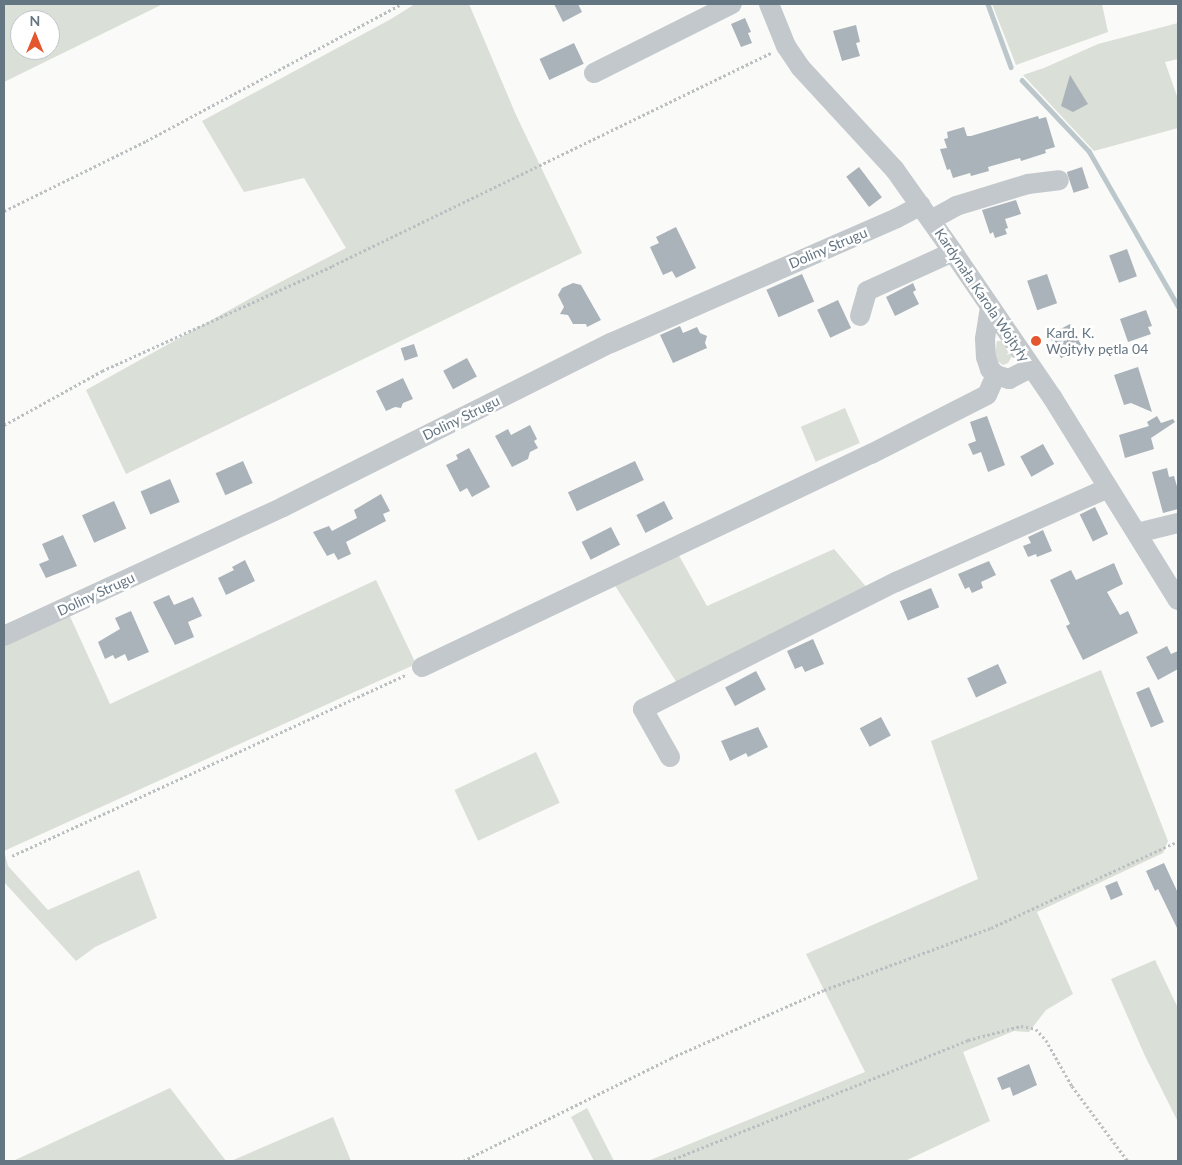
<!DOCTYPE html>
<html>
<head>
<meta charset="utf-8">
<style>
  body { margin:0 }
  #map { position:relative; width:1182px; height:1165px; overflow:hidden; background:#fafaf8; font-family:Lato,sans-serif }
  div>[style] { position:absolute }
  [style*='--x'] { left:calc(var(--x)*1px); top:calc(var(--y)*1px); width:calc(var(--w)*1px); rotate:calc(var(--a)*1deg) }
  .green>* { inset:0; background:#dadfd7; transform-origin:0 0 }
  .stream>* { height:4.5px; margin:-2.25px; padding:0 2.25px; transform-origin:2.25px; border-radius:2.25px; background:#bbc7cb }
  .building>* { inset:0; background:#aab3b9; transform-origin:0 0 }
  .path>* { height:2.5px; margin-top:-1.25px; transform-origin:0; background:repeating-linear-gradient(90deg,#bbbfc2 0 2.5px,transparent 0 5px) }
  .minor>* { height:20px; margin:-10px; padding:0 10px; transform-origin:10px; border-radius:10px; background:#c3c8cc }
  .dots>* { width:14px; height:14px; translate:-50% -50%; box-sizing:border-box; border:2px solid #fff; border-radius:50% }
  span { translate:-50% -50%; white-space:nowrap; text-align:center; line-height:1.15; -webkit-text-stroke:5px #fff; paint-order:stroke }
  .street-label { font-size:14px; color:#657683 }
  .poi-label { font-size:14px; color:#657683 }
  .left { translate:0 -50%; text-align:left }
  .frame { position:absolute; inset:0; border:5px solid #657683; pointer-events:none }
  .north { position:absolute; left:10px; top:10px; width:50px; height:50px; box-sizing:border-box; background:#fff; border:1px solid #c1c8cd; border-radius:50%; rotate:0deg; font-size:14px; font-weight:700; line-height:20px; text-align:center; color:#657683 }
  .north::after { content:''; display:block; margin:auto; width:18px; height:22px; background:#e4572e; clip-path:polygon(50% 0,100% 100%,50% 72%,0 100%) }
</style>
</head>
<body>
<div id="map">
  <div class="green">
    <i style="clip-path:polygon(evenodd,4px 4px,163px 4px,4px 82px,4px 4px,20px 20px,50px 20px,50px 50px,20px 50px,20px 20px)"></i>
    <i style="clip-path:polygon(415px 4px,469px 4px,516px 115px,582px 253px,126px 474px,86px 390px,271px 287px,346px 248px,304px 178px,244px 192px,202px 121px,391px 19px)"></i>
    <i style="clip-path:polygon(992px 4px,1102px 4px,1108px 32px,1016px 65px)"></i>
    <i style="clip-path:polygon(1178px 23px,1178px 59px,1165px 62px,1178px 99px,1178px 128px,1094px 151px,1023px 75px,1044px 68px,1098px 44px)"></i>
    <i style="clip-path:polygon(997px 341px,1003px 341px,1012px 356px,1008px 363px,1003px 365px,997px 361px,995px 355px)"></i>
    <i style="left:845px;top:408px;width:38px;height:48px;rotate:67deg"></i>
    <i style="clip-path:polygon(834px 549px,868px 589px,677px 683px,614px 584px,677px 552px,707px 606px)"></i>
    <i style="clip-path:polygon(376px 580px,416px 664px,4px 851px,8px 866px,48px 910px,139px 870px,157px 918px,95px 947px,76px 961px,4px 882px,4px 641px,67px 610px,110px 704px)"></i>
    <i style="clip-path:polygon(1101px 670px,1168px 841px,1163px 853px,1037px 912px,1073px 994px,1046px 1010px,1029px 1032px,1014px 1031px,963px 1052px,990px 1121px,905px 1161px,648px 1161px,865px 1072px,806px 954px,978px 879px,931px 741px)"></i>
    <i style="left:536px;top:752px;width:56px;height:90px;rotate:65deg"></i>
    <i style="clip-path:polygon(1155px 960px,1178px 1008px,1178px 1122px,1145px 1056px,1111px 979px)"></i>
    <i style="clip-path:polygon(170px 1088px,226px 1161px,13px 1161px)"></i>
    <i style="clip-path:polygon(587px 1108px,614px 1161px,594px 1161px,571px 1117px)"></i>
    <i style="clip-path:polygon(333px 1117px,351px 1161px,231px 1161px)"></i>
  </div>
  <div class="stream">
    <i style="--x:988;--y:4;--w:67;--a:69.9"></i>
    <i style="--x:1022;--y:80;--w:98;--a:46.7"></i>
    <i style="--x:1089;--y:151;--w:179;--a:60.1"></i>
  </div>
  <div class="building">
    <i style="clip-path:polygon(554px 4px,578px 4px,582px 12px,563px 22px)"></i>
    <i style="clip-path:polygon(745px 18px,751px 32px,748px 33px,752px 43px,741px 47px,731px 24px)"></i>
    <i style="clip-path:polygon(856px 25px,860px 42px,856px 43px,860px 56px,842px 61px,833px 31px)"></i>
    <i style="left:574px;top:43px;width:23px;height:38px;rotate:65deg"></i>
    <i style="clip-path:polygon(1070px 75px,1088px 104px,1073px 112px,1061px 106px)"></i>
    <i style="clip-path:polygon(1038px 116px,1039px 119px,1046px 117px,1055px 147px,1045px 150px,1046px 153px,1021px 161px,1020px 158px,988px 167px,989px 171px,971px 176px,970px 173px,953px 178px,950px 169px,947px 170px,940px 149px,947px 148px,944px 139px,948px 138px,947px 132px,964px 127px,967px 136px,971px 136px)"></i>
    <i style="left:859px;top:167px;width:38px;height:16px;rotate:53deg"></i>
    <i style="left:1082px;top:167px;width:22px;height:16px;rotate:72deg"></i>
    <i style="clip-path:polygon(1016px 200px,1021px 214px,1005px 219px,1008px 228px,1005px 229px,1007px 234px,995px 238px,993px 232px,990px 234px,982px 210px)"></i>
    <i style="clip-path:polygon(676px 227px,696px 268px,676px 278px,672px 271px,663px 275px,650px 247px,659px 243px,656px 237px)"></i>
    <i style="left:1127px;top:249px;width:29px;height:19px;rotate:70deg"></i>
    <i style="left:802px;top:274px;width:30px;height:39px;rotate:66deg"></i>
    <i style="left:1047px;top:274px;width:31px;height:21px;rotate:71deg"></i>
    <i style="clip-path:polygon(573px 283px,581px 285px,601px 320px,587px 327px,586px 324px,573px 324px,568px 315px,560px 314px,564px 307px,558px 295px,562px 288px)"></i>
    <i style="clip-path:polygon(913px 283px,916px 290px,913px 292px,919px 304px,895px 316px,886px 297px)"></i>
    <i style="left:838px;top:300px;width:31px;height:23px;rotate:65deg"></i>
    <i style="clip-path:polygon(1146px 310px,1152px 326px,1148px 327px,1151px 334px,1128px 342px,1120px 319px)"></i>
    <i style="left:1070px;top:324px;width:26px;height:24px;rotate:62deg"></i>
    <i style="clip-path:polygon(680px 326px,683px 333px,697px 327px,700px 333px,707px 336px,705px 343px,707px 348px,673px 363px,660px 335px)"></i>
    <i style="left:414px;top:344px;width:13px;height:14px;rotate:72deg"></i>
    <i style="left:467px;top:358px;width:21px;height:27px;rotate:62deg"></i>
    <i style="clip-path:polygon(1138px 367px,1152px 412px,1131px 403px,1124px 405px,1114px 375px)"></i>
    <i style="clip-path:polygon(403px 378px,413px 399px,403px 403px,401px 408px,395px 407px,386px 411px,376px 391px)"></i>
    <i style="clip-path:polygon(987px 416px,1005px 465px,988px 472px,981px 452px,973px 455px,968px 444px,976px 441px,970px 422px)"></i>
    <i style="clip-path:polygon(1157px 416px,1161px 423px,1173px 419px,1175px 422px,1151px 438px,1154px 449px,1125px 458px,1119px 435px,1149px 426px,1147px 422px)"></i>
    <i style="clip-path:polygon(530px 425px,537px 439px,534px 441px,538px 448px,530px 452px,528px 459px,512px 467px,495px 436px,508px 429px,511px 435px)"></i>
    <i style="left:1043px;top:444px;width:23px;height:26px;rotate:61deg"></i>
    <i style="clip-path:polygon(469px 448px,490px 487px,472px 497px,467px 488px,460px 492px,446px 465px,458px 459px,456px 455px)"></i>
    <i style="left:243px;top:461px;width:24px;height:30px;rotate:66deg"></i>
    <i style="left:635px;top:461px;width:21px;height:74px;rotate:65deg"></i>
    <i style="clip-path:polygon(1167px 468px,1169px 477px,1174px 476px,1178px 490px,1178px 509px,1163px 513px,1152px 472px)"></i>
    <i style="left:170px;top:479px;width:25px;height:32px;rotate:67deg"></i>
    <i style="clip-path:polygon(381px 494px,390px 511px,383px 514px,386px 521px,346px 542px,351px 554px,338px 560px,334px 553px,327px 556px,313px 532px,329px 526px,332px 531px,357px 518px,354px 510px)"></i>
    <i style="left:114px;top:501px;width:30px;height:35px;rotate:66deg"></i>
    <i style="left:664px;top:501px;width:20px;height:31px;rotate:63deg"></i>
    <i style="left:1095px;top:507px;width:30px;height:17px;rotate:64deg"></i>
    <i style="left:611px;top:527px;width:20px;height:33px;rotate:63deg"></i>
    <i style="clip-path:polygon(1043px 530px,1052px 551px,1037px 557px,1036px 554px,1028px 557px,1023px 546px,1031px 543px,1028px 537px)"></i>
    <i style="clip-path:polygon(63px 535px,77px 566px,46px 578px,39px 564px,49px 560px,42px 544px)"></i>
    <i style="clip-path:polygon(245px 560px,255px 581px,226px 595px,218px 578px,234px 570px,232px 567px)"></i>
    <i style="clip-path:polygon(989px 561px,996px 575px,981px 582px,983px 588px,972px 593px,969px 587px,965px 589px,958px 574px)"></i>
    <i style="clip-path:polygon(1114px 563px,1123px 584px,1107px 592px,1120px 615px,1128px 611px,1138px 633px,1083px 660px,1066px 626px,1070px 624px,1050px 580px,1071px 570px,1076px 580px)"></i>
    <i style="left:931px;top:588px;width:21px;height:34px;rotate:67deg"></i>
    <i style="clip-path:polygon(169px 595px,174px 605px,193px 597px,202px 616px,188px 622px,194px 637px,175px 645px,153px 602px)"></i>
    <i style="clip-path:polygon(131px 611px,149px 652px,128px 661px,125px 654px,115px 659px,113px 655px,105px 659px,98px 642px,120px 629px,115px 618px)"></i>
    <i style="clip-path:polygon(813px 639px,824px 664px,805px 672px,802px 666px,795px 669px,787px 651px)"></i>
    <i style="clip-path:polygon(1167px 646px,1171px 654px,1178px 651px,1178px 669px,1158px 680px,1146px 657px)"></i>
    <i style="left:998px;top:664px;width:21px;height:34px;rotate:65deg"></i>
    <i style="left:756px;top:671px;width:21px;height:35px;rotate:62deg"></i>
    <i style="left:1149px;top:687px;width:38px;height:14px;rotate:67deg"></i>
    <i style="left:881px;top:717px;width:21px;height:24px;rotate:62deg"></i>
    <i style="clip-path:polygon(758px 727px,768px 747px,748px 757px,746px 753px,730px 761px,721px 741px)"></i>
    <i style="clip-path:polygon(1164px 863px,1178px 893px,1178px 930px,1158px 889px,1155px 891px,1146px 871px)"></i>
    <i style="left:1117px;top:881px;width:15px;height:13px;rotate:67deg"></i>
    <i style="clip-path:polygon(1029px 1064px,1037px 1085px,1013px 1096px,1010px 1087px,1002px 1090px,997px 1078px)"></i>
  </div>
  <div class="path">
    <i style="--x:4;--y:211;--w:158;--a:-26.2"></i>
    <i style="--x:146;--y:141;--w:289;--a:-28.2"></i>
    <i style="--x:4;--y:425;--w:112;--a:-28.9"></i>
    <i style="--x:102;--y:371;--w:253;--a:-24.5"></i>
    <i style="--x:332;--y:266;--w:488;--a:-25.9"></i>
    <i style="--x:12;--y:856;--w:435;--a:-24.7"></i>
    <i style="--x:463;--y:1161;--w:232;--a:-26.3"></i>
    <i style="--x:671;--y:1058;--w:167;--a:-24"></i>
    <i style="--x:824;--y:990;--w:178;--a:-20.4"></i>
    <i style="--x:991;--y:928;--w:206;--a:-24.9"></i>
    <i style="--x:669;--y:1161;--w:323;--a:-22"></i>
    <i style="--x:968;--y:1040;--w:55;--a:-14.8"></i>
    <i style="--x:1021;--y:1026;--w:15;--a:11"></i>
    <i style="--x:1036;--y:1029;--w:15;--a:48"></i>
    <i style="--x:1046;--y:1040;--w:53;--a:60.5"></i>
    <i style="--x:1072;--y:1086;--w:94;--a:53.3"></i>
  </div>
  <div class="minor">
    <i style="--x:769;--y:4;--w:45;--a:68"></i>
    <i style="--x:786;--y:46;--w:25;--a:56"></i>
    <i style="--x:800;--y:67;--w:140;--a:47.3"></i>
    <i style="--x:895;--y:170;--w:100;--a:54.7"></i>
    <i style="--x:953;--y:252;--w:176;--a:55.7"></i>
    <i style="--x:1052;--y:397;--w:239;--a:58.2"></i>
    <i style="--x:594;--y:73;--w:154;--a:-26.6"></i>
    <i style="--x:931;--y:220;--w:29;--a:-29"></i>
    <i style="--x:956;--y:206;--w:75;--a:-17"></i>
    <i style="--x:1028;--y:184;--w:31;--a:-7"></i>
    <i style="--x:990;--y:307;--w:32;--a:99"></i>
    <i style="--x:985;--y:339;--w:18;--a:87"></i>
    <i style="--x:986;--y:357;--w:13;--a:72"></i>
    <i style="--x:990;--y:369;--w:8;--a:45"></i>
    <i style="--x:996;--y:375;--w:14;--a:17"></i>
    <i style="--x:1009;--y:379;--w:25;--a:-27"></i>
    <i style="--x:860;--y:316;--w:26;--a:-74"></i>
    <i style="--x:867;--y:291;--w:94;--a:-24.4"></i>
    <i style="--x:1137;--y:533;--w:42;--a:-13.7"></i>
    <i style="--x:4;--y:636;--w:307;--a:-24.8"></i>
    <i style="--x:283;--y:507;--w:367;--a:-26.6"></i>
    <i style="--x:611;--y:343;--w:312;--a:-23.6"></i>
    <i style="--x:897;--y:218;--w:27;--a:-28"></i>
    <i style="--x:422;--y:667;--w:497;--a:-25.4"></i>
    <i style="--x:871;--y:454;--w:130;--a:-27"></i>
    <i style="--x:987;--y:395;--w:22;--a:-66"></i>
    <i style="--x:670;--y:757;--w:55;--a:-119.4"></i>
    <i style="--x:643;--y:709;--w:283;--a:-26.7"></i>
    <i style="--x:896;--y:582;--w:232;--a:-23.9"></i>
  </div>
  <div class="dots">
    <i style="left:1036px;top:341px;background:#e4572e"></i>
  </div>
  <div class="street-label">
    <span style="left:828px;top:248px;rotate:-23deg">Doliny Strugu</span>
    <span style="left:982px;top:295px;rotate:56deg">Kardynała Karola Wojtyły</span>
    <span style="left:461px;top:418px;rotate:-26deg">Doliny Strugu</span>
    <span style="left:96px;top:594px;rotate:-25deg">Doliny Strugu</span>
  </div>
  <div class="poi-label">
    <span class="left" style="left:1046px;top:341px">Kard. K.<br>Wojtyły pętla 04</span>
  </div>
  <div class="frame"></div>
  <div class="north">N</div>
</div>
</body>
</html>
